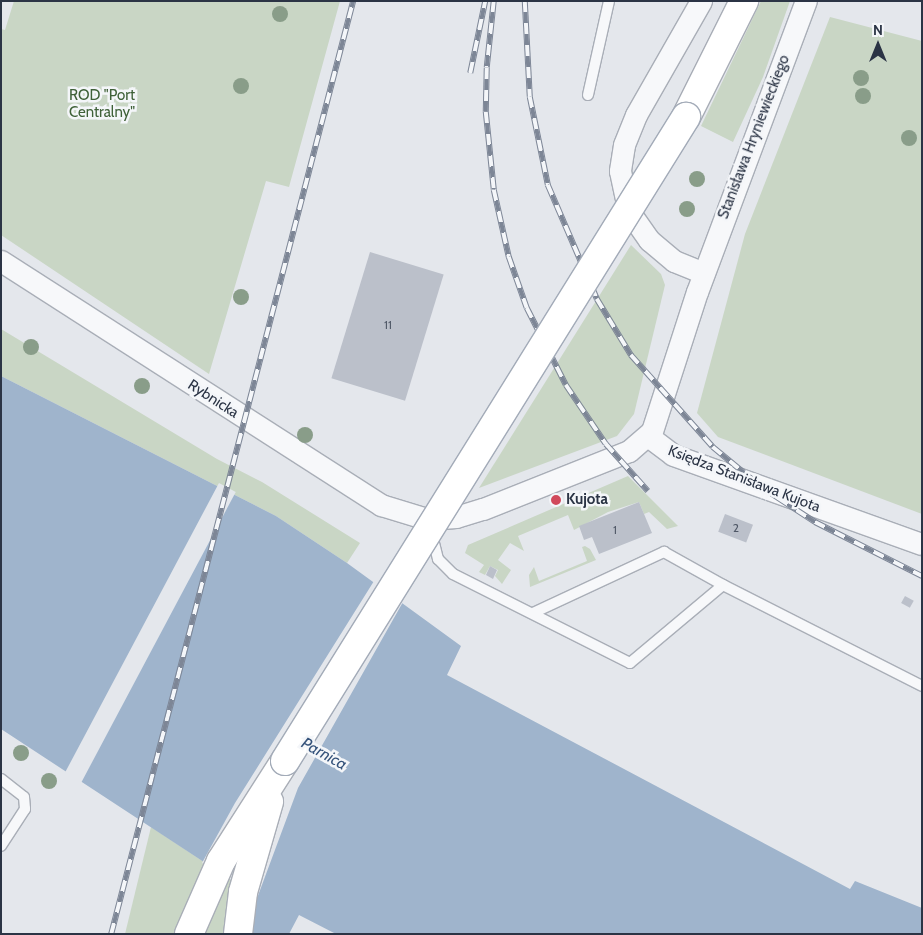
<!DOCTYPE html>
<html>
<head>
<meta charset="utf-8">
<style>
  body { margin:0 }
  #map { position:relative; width:923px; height:935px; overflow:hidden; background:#e4e7ec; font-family:Cabin,sans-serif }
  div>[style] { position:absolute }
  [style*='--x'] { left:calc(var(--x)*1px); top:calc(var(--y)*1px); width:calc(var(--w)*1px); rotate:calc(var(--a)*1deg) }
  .green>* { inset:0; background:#c9d6c5 }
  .water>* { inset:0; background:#9fb4cc }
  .pier>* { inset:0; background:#e4e7ec; transform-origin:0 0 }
  .building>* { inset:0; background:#bbc0ca; transform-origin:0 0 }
  .roads { filter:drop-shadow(1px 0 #a9aeb7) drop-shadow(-1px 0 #a9aeb7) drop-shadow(0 1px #a9aeb7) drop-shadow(0 -1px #a9aeb7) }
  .service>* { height:10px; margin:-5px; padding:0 5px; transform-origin:5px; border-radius:5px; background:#f7f8fa }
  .minor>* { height:21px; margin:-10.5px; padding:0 10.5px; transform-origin:10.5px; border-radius:10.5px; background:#f7f8fa }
  .primary>* { height:28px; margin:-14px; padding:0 14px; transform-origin:14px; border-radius:14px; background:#fff }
  .rail>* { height:5.5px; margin-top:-2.75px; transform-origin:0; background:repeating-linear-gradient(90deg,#f4f6f9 0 11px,#7d8696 0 22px); box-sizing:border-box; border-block:1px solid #7d8696 }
  .bridges { filter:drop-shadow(1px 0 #a3abb8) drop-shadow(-1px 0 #a3abb8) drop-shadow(0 1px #a3abb8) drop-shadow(0 -1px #a3abb8) }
  .primary-bridge>* { height:28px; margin:-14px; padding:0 14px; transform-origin:14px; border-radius:14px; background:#fff }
  .trees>* { width:16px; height:16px; margin:-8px; border-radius:50%; background:#899d89 }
  .dots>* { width:14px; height:14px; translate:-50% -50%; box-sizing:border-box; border:2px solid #f4f6f9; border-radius:50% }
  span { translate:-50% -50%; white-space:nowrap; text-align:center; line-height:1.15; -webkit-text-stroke:5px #f4f6f9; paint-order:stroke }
  .number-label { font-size:12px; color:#4f5766 }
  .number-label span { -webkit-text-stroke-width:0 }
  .park-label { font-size:15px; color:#3f6138 }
  .street-label { font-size:15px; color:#2b3445 }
  .poi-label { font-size:15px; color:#2b3445; font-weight:700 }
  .left { translate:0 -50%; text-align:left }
  .water-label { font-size:16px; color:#34527a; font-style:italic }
  .frame { position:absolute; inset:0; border:2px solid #2b3445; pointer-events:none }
  .north { position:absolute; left:853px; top:20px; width:50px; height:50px; -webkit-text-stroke:4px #f4f6f9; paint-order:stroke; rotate:0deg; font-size:14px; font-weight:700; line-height:20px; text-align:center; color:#2b3445 }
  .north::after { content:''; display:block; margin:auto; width:18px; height:22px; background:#2b3445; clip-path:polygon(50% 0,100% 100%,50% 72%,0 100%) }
</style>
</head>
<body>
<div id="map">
  <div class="green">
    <i style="clip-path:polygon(14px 1px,340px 1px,289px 187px,266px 181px,209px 374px,1px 235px,1px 29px,5px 30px)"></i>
    <i style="clip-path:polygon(761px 1px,790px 1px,763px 77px,733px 142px,701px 126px)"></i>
    <i style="clip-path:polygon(830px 17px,922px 41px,922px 514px,718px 437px,697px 413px,745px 234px)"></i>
    <i style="clip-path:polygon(631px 245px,661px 274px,665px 285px,634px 414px,617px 436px,479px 488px)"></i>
    <i style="clip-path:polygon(1px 329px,217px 459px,262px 482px,360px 543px,347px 563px,276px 516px,1px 376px)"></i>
    <i style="clip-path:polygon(628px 476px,678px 526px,667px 529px,649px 512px,644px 514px,639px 502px,608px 512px,574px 530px,568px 515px,518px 536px,524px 551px,510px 543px,498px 560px,511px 570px,502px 584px,495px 576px,498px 570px,490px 566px,485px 575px,479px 572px,484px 565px,465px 553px,468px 545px)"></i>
    <i style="clip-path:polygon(585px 546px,590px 549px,596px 560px,530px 587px,529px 575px,534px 567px,539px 581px,587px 561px,582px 547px)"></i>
    <i style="clip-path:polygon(151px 827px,245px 889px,225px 934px,125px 934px)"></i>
  </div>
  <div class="water">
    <i style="clip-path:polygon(1px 376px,276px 516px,347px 563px,461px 646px,447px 675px,850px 889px,855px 881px,922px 908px,922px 934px,336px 934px,299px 915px,289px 934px,225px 934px,245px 889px,1px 729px)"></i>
  </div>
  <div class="pier">
    <i style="left:219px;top:483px;width:19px;height:346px;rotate:28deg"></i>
    <i style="clip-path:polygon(374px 581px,403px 602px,298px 788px,256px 901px,233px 881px,202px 863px,235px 803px)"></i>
  </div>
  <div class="building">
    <i style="left:370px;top:252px;width:77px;height:132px;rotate:17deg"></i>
    <i style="clip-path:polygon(639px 502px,652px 533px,599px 554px,592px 537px,584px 540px,579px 526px)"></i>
    <i style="left:725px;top:514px;width:30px;height:19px;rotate:21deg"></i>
    <i style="clip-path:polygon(490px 566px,497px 570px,493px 579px,486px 575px)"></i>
    <i style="left:905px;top:596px;width:10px;height:8px;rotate:29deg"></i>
  </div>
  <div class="roads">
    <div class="service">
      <i style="--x:588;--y:95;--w:96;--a:-77.4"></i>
      <i style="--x:432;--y:535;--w:25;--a:76"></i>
      <i style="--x:438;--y:559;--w:21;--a:45"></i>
      <i style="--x:453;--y:574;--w:198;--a:26.7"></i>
      <i style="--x:630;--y:663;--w:121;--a:-40"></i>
      <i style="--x:723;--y:585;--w:223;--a:26.9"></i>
      <i style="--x:533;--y:613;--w:145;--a:-25"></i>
      <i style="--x:664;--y:552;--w:68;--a:29.2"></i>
      <i style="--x:1;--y:779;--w:29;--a:38"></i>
      <i style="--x:24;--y:797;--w:12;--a:85"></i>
      <i style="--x:25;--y:809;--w:44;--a:123"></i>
    </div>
    <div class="minor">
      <i style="--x:701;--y:1;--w:131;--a:119.7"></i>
      <i style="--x:636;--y:115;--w:32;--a:112"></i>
      <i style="--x:624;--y:145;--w:26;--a:99"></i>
      <i style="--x:620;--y:171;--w:40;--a:78"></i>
      <i style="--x:628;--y:210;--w:37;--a:55"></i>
      <i style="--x:649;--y:240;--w:33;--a:40"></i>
      <i style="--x:674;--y:261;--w:32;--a:22"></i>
      <i style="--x:1;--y:261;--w:452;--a:32.7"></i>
      <i style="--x:381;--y:505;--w:48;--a:16.9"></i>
      <i style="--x:427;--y:519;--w:29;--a:-4"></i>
      <i style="--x:456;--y:517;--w:28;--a:-17"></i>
      <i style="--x:483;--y:509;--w:157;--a:-21.7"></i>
      <i style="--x:629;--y:451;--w:30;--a:-41"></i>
      <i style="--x:652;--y:431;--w:146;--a:-72.1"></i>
      <i style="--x:697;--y:292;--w:311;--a:-69.5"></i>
      <i style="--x:648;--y:436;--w:31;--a:37"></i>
      <i style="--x:673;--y:455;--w:264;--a:19.7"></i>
    </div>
    <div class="primary">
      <i style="--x:686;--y:117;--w:130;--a:-63.4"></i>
      <i style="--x:189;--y:934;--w:80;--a:-66.3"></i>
      <i style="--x:221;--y:861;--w:119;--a:-57.4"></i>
      <i style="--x:238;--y:934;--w:42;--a:-83.2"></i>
      <i style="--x:243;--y:892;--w:94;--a:-73.9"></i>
    </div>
  </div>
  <div class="rail">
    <i style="--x:494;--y:1;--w:67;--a:96"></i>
    <i style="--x:487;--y:68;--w:44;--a:91.3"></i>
    <i style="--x:486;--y:112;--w:78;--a:84.1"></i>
    <i style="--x:494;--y:190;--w:69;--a:77.4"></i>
    <i style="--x:509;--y:257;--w:54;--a:70.6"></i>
    <i style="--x:527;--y:308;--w:86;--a:63.1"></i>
    <i style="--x:566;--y:385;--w:71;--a:55.9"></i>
    <i style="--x:606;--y:444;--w:63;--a:48.2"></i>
    <i style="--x:525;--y:1;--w:96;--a:87"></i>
    <i style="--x:530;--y:97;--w:90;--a:78.4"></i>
    <i style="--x:548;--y:185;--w:124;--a:66.7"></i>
    <i style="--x:597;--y:299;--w:66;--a:58.7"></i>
    <i style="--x:631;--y:355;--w:123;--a:48.3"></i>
    <i style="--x:713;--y:447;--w:61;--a:39.7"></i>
    <i style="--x:760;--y:486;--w:66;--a:33.2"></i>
    <i style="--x:815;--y:522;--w:120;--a:26.8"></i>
    <i style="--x:470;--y:73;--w:74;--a:-78.2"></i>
    <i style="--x:111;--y:934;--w:964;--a:-75.46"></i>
  </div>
  <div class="bridges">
    <div class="primary-bridge">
      <i style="--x:285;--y:761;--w:759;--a:-58.09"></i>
    </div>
  </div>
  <div class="trees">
    <i style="left:280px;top:14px"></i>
    <i style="left:861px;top:78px"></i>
    <i style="left:241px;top:86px"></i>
    <i style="left:863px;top:96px"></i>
    <i style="left:909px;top:138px"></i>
    <i style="left:697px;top:179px"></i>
    <i style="left:687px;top:209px"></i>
    <i style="left:241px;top:297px"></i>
    <i style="left:31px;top:347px"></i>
    <i style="left:142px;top:386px"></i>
    <i style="left:305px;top:435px"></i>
    <i style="left:21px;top:753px"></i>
    <i style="left:49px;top:781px"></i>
  </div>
  <div class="dots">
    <i style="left:556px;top:500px;background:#d1495b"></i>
  </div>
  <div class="number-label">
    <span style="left:388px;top:325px">11</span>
    <span style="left:736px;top:528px">2</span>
    <span style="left:615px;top:530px">1</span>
  </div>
  <div class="park-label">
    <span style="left:102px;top:104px">ROD "Port<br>Centralny"</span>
  </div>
  <div class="street-label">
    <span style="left:754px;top:137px;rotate:-69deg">Stanisława Hryniewieckiego</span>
    <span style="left:213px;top:399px;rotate:33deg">Rybnicka</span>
    <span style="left:744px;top:479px;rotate:21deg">Księdza Stanisława Kujota</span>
  </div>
  <div class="poi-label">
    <span class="left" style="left:566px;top:500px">Kujota</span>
  </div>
  <div class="water-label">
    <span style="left:324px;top:754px;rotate:29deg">Parnica</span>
  </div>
  <div class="frame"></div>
  <div class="north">N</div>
</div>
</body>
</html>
